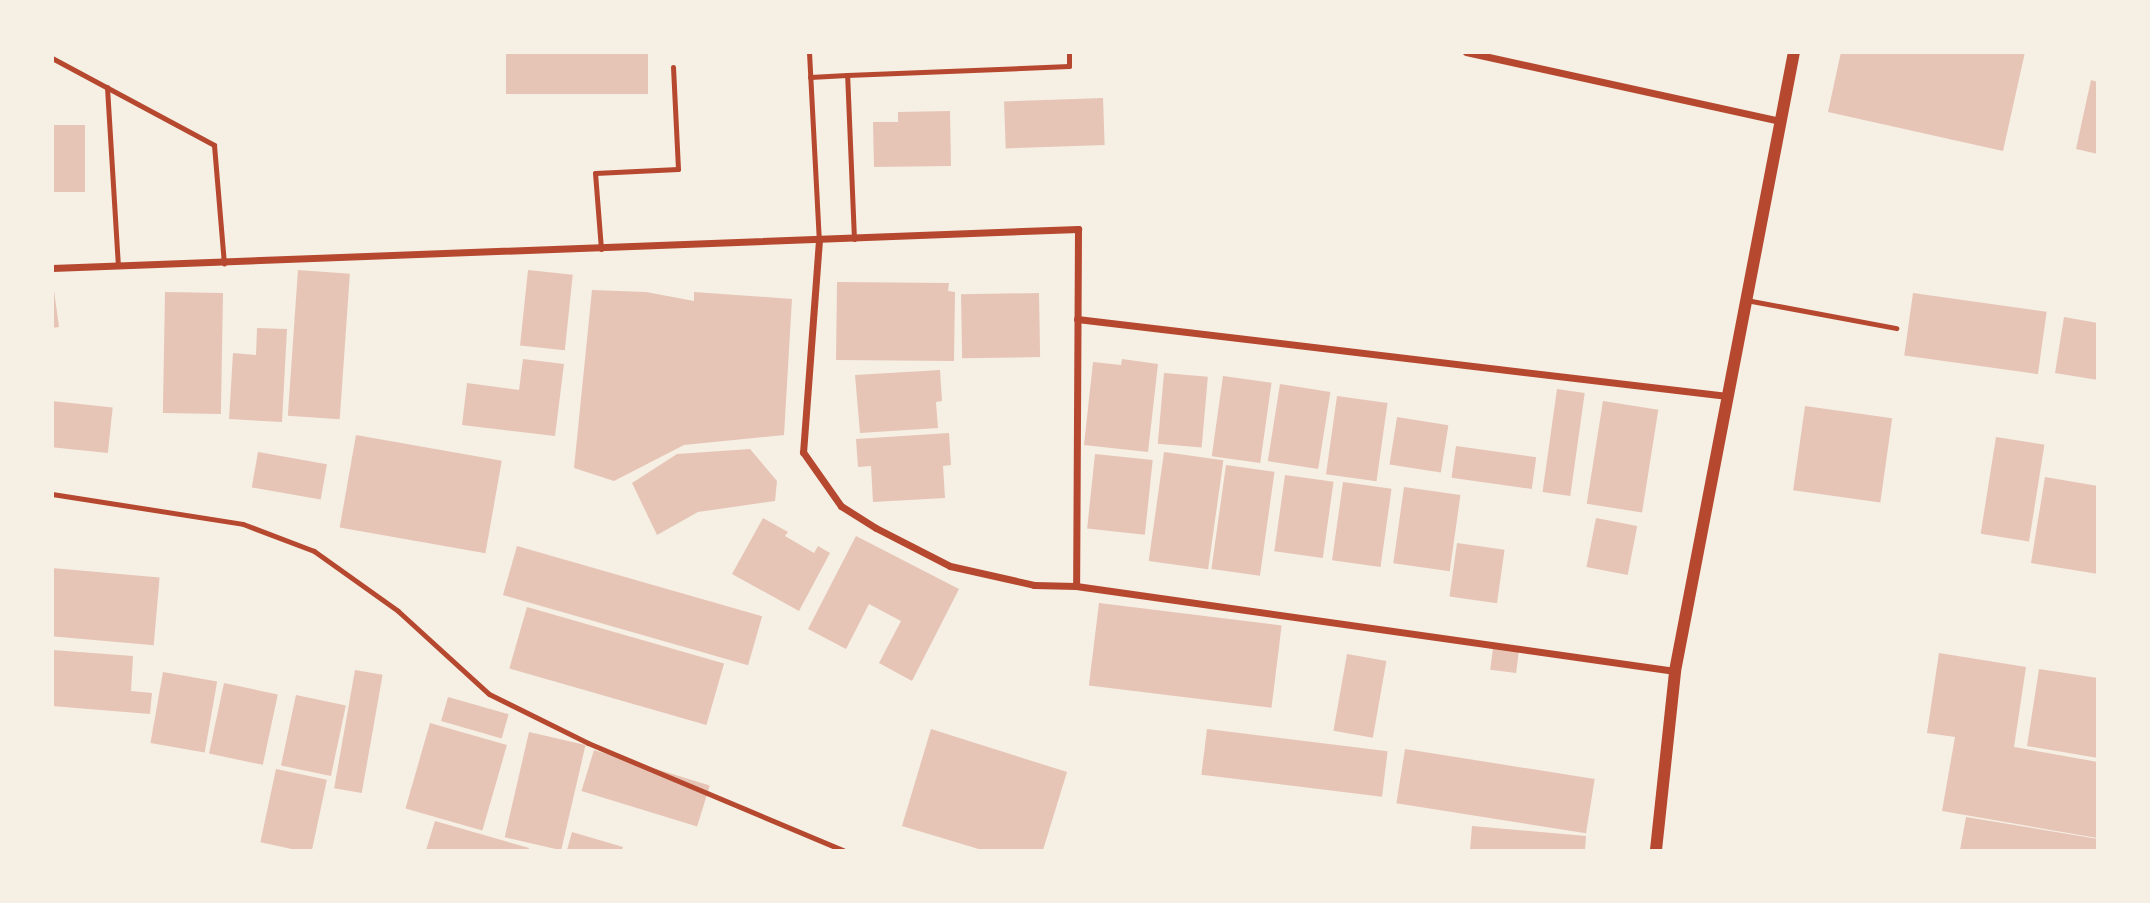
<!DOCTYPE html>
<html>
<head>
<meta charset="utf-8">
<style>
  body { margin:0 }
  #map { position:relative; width:2150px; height:903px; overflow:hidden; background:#f6efe4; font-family:Mulish,sans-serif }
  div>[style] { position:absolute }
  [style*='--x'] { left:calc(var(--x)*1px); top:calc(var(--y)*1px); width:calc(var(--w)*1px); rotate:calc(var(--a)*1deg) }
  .building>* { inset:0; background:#e6c5b7; transform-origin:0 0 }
  .service>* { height:5px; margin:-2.5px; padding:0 2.5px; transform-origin:2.5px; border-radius:2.5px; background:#b5482f }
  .minor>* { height:7px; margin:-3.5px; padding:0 3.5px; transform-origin:3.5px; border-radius:3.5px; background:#b5482f }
  .tertiary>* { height:12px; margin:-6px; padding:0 6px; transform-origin:6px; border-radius:6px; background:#b5482f }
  span { translate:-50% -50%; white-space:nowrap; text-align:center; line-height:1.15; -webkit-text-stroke:5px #f6efe4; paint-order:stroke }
  .frame { position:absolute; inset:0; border:54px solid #f6efe4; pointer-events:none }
</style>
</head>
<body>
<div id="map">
  <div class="building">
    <i style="left:506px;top:52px;width:142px;height:42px"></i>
    <i style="clip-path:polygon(1841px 52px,2025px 52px,2003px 151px,1828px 112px)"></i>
    <i style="clip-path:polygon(2091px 80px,2098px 82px,2098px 154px,2076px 149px)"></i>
    <i style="left:1103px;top:98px;width:47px;height:99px;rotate:88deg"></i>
    <i style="clip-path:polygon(950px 111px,951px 166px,874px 167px,873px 122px,898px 122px,898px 112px)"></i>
    <i style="left:85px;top:125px;width:67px;height:33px;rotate:90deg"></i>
    <i style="left:298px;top:270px;width:52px;height:146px;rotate:4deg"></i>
    <i style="left:528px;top:270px;width:45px;height:76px;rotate:6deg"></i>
    <i style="clip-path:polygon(52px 276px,59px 327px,52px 328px)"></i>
    <i style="clip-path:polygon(837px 282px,949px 283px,948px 291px,955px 292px,954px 361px,836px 360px)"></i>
    <i style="clip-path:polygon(592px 290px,646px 292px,694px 301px,694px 292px,792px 299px,784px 435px,684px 445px,614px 481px,574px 468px)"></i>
    <i style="left:165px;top:292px;width:58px;height:121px;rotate:1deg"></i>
    <i style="left:1039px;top:293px;width:64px;height:78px;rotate:89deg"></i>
    <i style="left:1913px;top:293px;width:135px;height:63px;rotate:8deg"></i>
    <i style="clip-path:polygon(2064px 317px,2098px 323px,2098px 380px,2055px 373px)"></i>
    <i style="clip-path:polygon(257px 328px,287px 329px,282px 422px,229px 419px,233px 353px,256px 355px)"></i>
    <i style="clip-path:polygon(523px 359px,564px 364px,555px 436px,462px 425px,467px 383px,519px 390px)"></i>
    <i style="clip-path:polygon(1122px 359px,1158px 364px,1148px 452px,1084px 445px,1093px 362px,1121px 365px)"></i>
    <i style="clip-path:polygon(940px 370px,942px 401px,936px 402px,938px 428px,860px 433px,855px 375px)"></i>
    <i style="left:1164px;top:373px;width:44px;height:71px;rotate:5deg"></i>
    <i style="left:1223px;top:376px;width:49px;height:81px;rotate:8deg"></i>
    <i style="left:1280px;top:384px;width:51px;height:78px;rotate:9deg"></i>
    <i style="left:1557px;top:389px;width:28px;height:104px;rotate:8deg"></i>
    <i style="left:1337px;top:396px;width:51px;height:79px;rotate:8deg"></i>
    <i style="left:52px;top:401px;width:61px;height:46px;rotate:6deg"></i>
    <i style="left:1603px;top:401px;width:56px;height:104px;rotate:9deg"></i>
    <i style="left:1805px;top:406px;width:88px;height:85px;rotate:8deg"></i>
    <i style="left:1397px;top:417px;width:52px;height:48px;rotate:9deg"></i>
    <i style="clip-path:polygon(949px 433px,951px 465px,943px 466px,945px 498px,873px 502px,871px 466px,858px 467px,856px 439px)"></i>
    <i style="left:356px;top:435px;width:148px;height:94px;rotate:10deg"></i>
    <i style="left:1996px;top:437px;width:49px;height:98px;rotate:9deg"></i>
    <i style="left:1456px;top:446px;width:81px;height:32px;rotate:8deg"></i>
    <i style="clip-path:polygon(750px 449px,777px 481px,775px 501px,698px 512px,657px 535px,632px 483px,677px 454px)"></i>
    <i style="left:258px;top:452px;width:70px;height:36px;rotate:10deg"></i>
    <i style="left:1164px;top:452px;width:60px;height:110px;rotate:8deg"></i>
    <i style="left:1095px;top:454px;width:58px;height:75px;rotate:6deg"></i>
    <i style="left:1226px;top:465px;width:49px;height:105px;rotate:8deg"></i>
    <i style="left:1285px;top:475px;width:49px;height:77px;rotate:8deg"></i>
    <i style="clip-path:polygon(2045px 477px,2098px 486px,2098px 574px,2031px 563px)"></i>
    <i style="left:1343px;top:482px;width:49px;height:79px;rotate:8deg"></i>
    <i style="left:1404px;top:487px;width:57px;height:77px;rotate:8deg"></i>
    <i style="clip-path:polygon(763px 518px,788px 532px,785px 536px,814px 553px,818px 546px,830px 553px,799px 611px,732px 574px)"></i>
    <i style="left:1596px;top:518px;width:42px;height:50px;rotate:11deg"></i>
    <i style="clip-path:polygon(856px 536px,959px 589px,912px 681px,879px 663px,901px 621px,869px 604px,846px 649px,808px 629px)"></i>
    <i style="left:1457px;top:543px;width:48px;height:54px;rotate:8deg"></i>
    <i style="left:517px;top:546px;width:255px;height:51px;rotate:16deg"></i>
    <i style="left:52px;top:568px;width:108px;height:68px;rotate:5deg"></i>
    <i style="left:1099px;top:603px;width:184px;height:83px;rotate:7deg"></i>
    <i style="left:527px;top:607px;width:205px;height:64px;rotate:16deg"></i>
    <i style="left:1493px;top:648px;width:26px;height:22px;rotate:7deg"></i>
    <i style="clip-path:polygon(52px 650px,133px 656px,131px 691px,152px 693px,150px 714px,52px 706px)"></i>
    <i style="clip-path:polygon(1939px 653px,2026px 667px,2014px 747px,2098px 762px,2097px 838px,1942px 811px,1955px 737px,1927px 733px)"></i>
    <i style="left:1347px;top:654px;width:40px;height:78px;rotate:10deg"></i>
    <i style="clip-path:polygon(2039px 669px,2098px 678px,2098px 758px,2027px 746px)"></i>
    <i style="left:355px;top:670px;width:28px;height:120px;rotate:10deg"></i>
    <i style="left:163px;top:672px;width:55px;height:72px;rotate:10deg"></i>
    <i style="left:224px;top:683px;width:55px;height:72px;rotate:12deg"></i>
    <i style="left:296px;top:695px;width:51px;height:72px;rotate:12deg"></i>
    <i style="left:448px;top:697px;width:63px;height:25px;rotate:16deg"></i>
    <i style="left:430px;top:723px;width:80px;height:89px;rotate:16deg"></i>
    <i style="clip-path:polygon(931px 729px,1067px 772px,1043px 850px,982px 850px,902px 826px)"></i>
    <i style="left:1207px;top:729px;width:182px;height:46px;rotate:7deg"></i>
    <i style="left:529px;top:732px;width:58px;height:108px;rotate:13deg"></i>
    <i style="left:1405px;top:749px;width:192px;height:55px;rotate:9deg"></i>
    <i style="left:594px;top:750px;width:121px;height:43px;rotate:17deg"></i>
    <i style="left:276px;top:769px;width:52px;height:75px;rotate:12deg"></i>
    <i style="clip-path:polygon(1966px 817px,2098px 839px,2098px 850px,1960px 850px)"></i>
    <i style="clip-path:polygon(435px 821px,529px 848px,528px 850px,426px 850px)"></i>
    <i style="clip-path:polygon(1472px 826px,1586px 836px,1585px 850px,1470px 850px)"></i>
    <i style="clip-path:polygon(572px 832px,623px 847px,622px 850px,567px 850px)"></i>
  </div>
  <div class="service">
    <i style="--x:809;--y:52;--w:188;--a:87"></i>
    <i style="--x:52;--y:58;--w:184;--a:28.2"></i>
    <i style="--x:214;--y:145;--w:119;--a:85.2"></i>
    <i style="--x:810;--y:77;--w:37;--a:-3"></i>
    <i style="--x:107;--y:87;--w:179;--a:86.5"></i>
    <i style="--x:854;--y:239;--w:164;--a:-92.4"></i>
    <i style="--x:847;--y:75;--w:222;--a:-2.3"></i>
    <i style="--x:1069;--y:66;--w:14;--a:-90"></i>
    <i style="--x:601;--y:249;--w:76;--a:-94.5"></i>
    <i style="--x:595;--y:173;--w:83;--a:-2.8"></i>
    <i style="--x:678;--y:169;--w:102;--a:-92.8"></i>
    <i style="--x:1746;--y:300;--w:153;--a:10.6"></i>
    <i style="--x:52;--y:494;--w:193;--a:8.9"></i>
    <i style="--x:243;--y:524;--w:76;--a:20.8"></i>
    <i style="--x:314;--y:551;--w:103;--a:35.5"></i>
    <i style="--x:398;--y:611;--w:123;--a:42.4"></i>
    <i style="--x:489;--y:694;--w:110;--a:26.3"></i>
    <i style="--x:588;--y:743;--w:277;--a:22.8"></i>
  </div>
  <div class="minor">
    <i style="--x:1466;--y:52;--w:322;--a:12.4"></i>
    <i style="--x:819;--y:240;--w:213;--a:94.3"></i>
    <i style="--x:803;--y:452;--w:66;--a:54.9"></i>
    <i style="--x:841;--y:506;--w:41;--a:32.2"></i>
    <i style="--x:876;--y:528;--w:83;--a:27.2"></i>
    <i style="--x:950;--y:566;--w:86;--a:12.7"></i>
    <i style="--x:1034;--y:585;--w:42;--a:1.4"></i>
    <i style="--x:1076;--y:586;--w:605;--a:8.08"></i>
    <i style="--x:52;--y:268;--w:1027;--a:-2.18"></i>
    <i style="--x:1078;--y:229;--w:357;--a:90.3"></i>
    <i style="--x:1077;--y:319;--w:655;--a:6.76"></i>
  </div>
  <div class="tertiary">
    <i style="--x:1656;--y:850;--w:180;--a:-83.9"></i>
    <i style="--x:1675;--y:671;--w:630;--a:-79.12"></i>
  </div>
  <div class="frame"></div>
</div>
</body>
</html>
